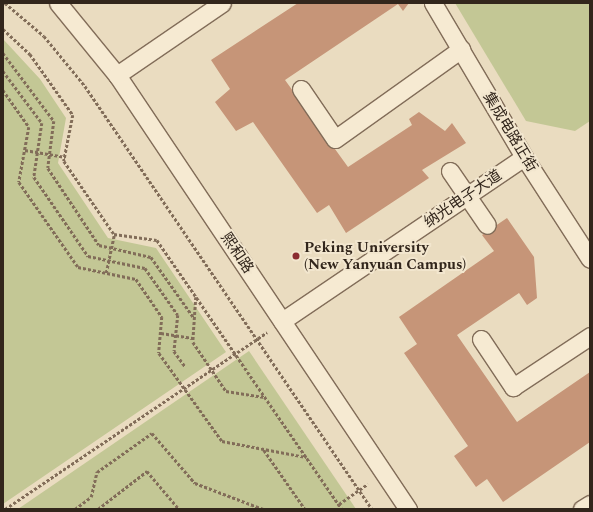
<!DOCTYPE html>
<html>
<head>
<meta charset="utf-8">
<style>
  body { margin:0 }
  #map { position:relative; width:593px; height:512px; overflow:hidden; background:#eadcc0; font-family:Spectral,"Noto Sans SC",serif }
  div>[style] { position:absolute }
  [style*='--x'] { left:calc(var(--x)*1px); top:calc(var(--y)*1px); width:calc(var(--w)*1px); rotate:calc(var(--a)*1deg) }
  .green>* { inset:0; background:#c3c795 }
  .building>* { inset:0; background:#c69578 }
  .path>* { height:2.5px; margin-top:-1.25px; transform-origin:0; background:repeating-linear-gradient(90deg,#826d59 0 3px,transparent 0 5px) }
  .roads { filter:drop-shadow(1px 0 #826d59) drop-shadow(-1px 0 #826d59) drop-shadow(0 1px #826d59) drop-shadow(0 -1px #826d59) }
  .minor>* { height:17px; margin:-8.5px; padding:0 8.5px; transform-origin:8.5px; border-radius:8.5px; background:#f6ead2 }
  .dots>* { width:11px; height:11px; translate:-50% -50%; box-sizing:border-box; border:2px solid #f2e6ce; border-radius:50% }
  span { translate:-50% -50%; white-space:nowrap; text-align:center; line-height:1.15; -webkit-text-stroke:4px #f2e6ce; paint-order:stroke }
  .street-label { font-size:15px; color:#32261c }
  .poi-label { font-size:15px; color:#32261c; font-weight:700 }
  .left { translate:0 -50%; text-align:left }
  .frame { position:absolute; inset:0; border:4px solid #32261c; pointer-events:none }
</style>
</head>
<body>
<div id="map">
  <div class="green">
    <i style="clip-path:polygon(455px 3px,590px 3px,590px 121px,575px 131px,526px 121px)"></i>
    <i style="clip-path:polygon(3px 39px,40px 79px,66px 118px,58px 163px,108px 238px,156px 248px,226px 352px,3px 504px)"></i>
    <i style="clip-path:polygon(249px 351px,356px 509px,18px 509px)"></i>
  </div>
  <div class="building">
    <i style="clip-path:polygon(298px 3px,409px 3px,403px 11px,398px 4px,285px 80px,348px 167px,412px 125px,409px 119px,419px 112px,445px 131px,452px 123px,466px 143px,422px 170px,429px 178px,346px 233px,329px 205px,317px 213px,253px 122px,236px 131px,215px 102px,230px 89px,211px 60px)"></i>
    <i style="clip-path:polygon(507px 218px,534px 257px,537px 298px,527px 305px,519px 293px,457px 335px,517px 422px,590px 372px,590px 442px,503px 502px,487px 479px,476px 487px,454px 456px,468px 446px,404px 353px,417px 344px,399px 317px,494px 251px,482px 235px)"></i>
  </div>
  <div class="path">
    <i style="--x:5;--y:3;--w:51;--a:40.2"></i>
    <i style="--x:44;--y:36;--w:65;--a:50.6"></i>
    <i style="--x:85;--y:86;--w:511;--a:55.84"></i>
    <i style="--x:3;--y:29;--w:37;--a:43"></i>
    <i style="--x:30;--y:54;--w:75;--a:54.8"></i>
    <i style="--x:73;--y:115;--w:47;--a:101.1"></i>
    <i style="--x:64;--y:161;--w:88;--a:55.6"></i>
    <i style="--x:114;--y:234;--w:43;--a:7.9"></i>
    <i style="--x:157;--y:240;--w:326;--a:55.5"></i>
    <i style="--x:3;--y:53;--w:85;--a:53.1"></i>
    <i style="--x:54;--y:121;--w:47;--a:97.3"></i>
    <i style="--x:48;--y:168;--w:92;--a:56.5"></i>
    <i style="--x:99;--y:245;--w:53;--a:13"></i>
    <i style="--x:151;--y:257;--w:75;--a:54.8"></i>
    <i style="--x:3;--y:71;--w:65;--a:53.1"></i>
    <i style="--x:42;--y:123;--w:55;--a:98.4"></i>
    <i style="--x:34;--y:177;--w:96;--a:55.6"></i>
    <i style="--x:88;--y:256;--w:58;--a:11.9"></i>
    <i style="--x:145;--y:268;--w:57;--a:54.9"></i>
    <i style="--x:178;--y:315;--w:36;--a:96"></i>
    <i style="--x:174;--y:351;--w:19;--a:54"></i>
    <i style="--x:3;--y:90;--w:45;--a:54.9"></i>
    <i style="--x:29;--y:127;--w:56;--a:100.3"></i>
    <i style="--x:19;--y:182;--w:103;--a:55.2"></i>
    <i style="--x:78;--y:267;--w:59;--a:11.7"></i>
    <i style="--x:136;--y:279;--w:46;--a:55.6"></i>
    <i style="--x:162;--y:317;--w:36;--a:95"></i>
    <i style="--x:159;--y:353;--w:108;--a:54.4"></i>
    <i style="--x:222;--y:441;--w:86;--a:10.8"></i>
    <i style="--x:25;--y:150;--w:41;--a:9.9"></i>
    <i style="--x:106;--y:273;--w:40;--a:-78"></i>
    <i style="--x:196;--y:297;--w:45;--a:93.8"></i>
    <i style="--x:193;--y:342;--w:59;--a:56"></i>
    <i style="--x:226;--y:391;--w:39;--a:9"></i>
    <i style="--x:161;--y:333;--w:32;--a:9"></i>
    <i style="--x:264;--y:450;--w:72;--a:55.2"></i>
    <i style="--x:339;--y:504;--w:35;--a:-35"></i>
    <i style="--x:5;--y:509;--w:316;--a:-34"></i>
    <i style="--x:75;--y:509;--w:20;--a:-37"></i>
    <i style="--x:91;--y:497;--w:26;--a:-77"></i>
    <i style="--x:97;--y:472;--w:67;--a:-35.3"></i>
    <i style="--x:152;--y:433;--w:66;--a:49.3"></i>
    <i style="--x:195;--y:483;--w:73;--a:20.9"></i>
    <i style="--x:98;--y:509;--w:62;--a:-37.8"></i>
    <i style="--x:147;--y:471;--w:50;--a:49.9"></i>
  </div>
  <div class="roads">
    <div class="minor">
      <i style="--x:58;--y:3;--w:93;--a:50.7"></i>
      <i style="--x:117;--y:75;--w:523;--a:56.16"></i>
      <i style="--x:433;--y:3;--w:179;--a:59.4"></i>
      <i style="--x:524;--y:157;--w:121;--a:57.1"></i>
      <i style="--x:117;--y:75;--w:127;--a:-34.4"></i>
      <i style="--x:301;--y:89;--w:60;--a:55.8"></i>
      <i style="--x:335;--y:139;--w:155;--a:-35.5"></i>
      <i style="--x:450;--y:171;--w:65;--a:55.6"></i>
      <i style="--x:282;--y:321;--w:292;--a:-34.1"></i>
      <i style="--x:481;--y:339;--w:58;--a:56.3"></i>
      <i style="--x:513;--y:387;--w:92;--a:-33.5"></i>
      <i style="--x:582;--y:509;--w:9;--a:-32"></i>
    </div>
  </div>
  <div class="dots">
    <i style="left:296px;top:256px;background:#8c2d32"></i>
  </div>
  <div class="street-label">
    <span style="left:510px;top:132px;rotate:59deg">集成电路正街</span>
    <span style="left:463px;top:199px;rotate:-34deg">纳光电子大道</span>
    <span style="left:237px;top:253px;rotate:56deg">熙和路</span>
  </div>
  <div class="poi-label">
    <span class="left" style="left:304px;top:256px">Peking University<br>(New Yanyuan Campus)</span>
  </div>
  <div class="frame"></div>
</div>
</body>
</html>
